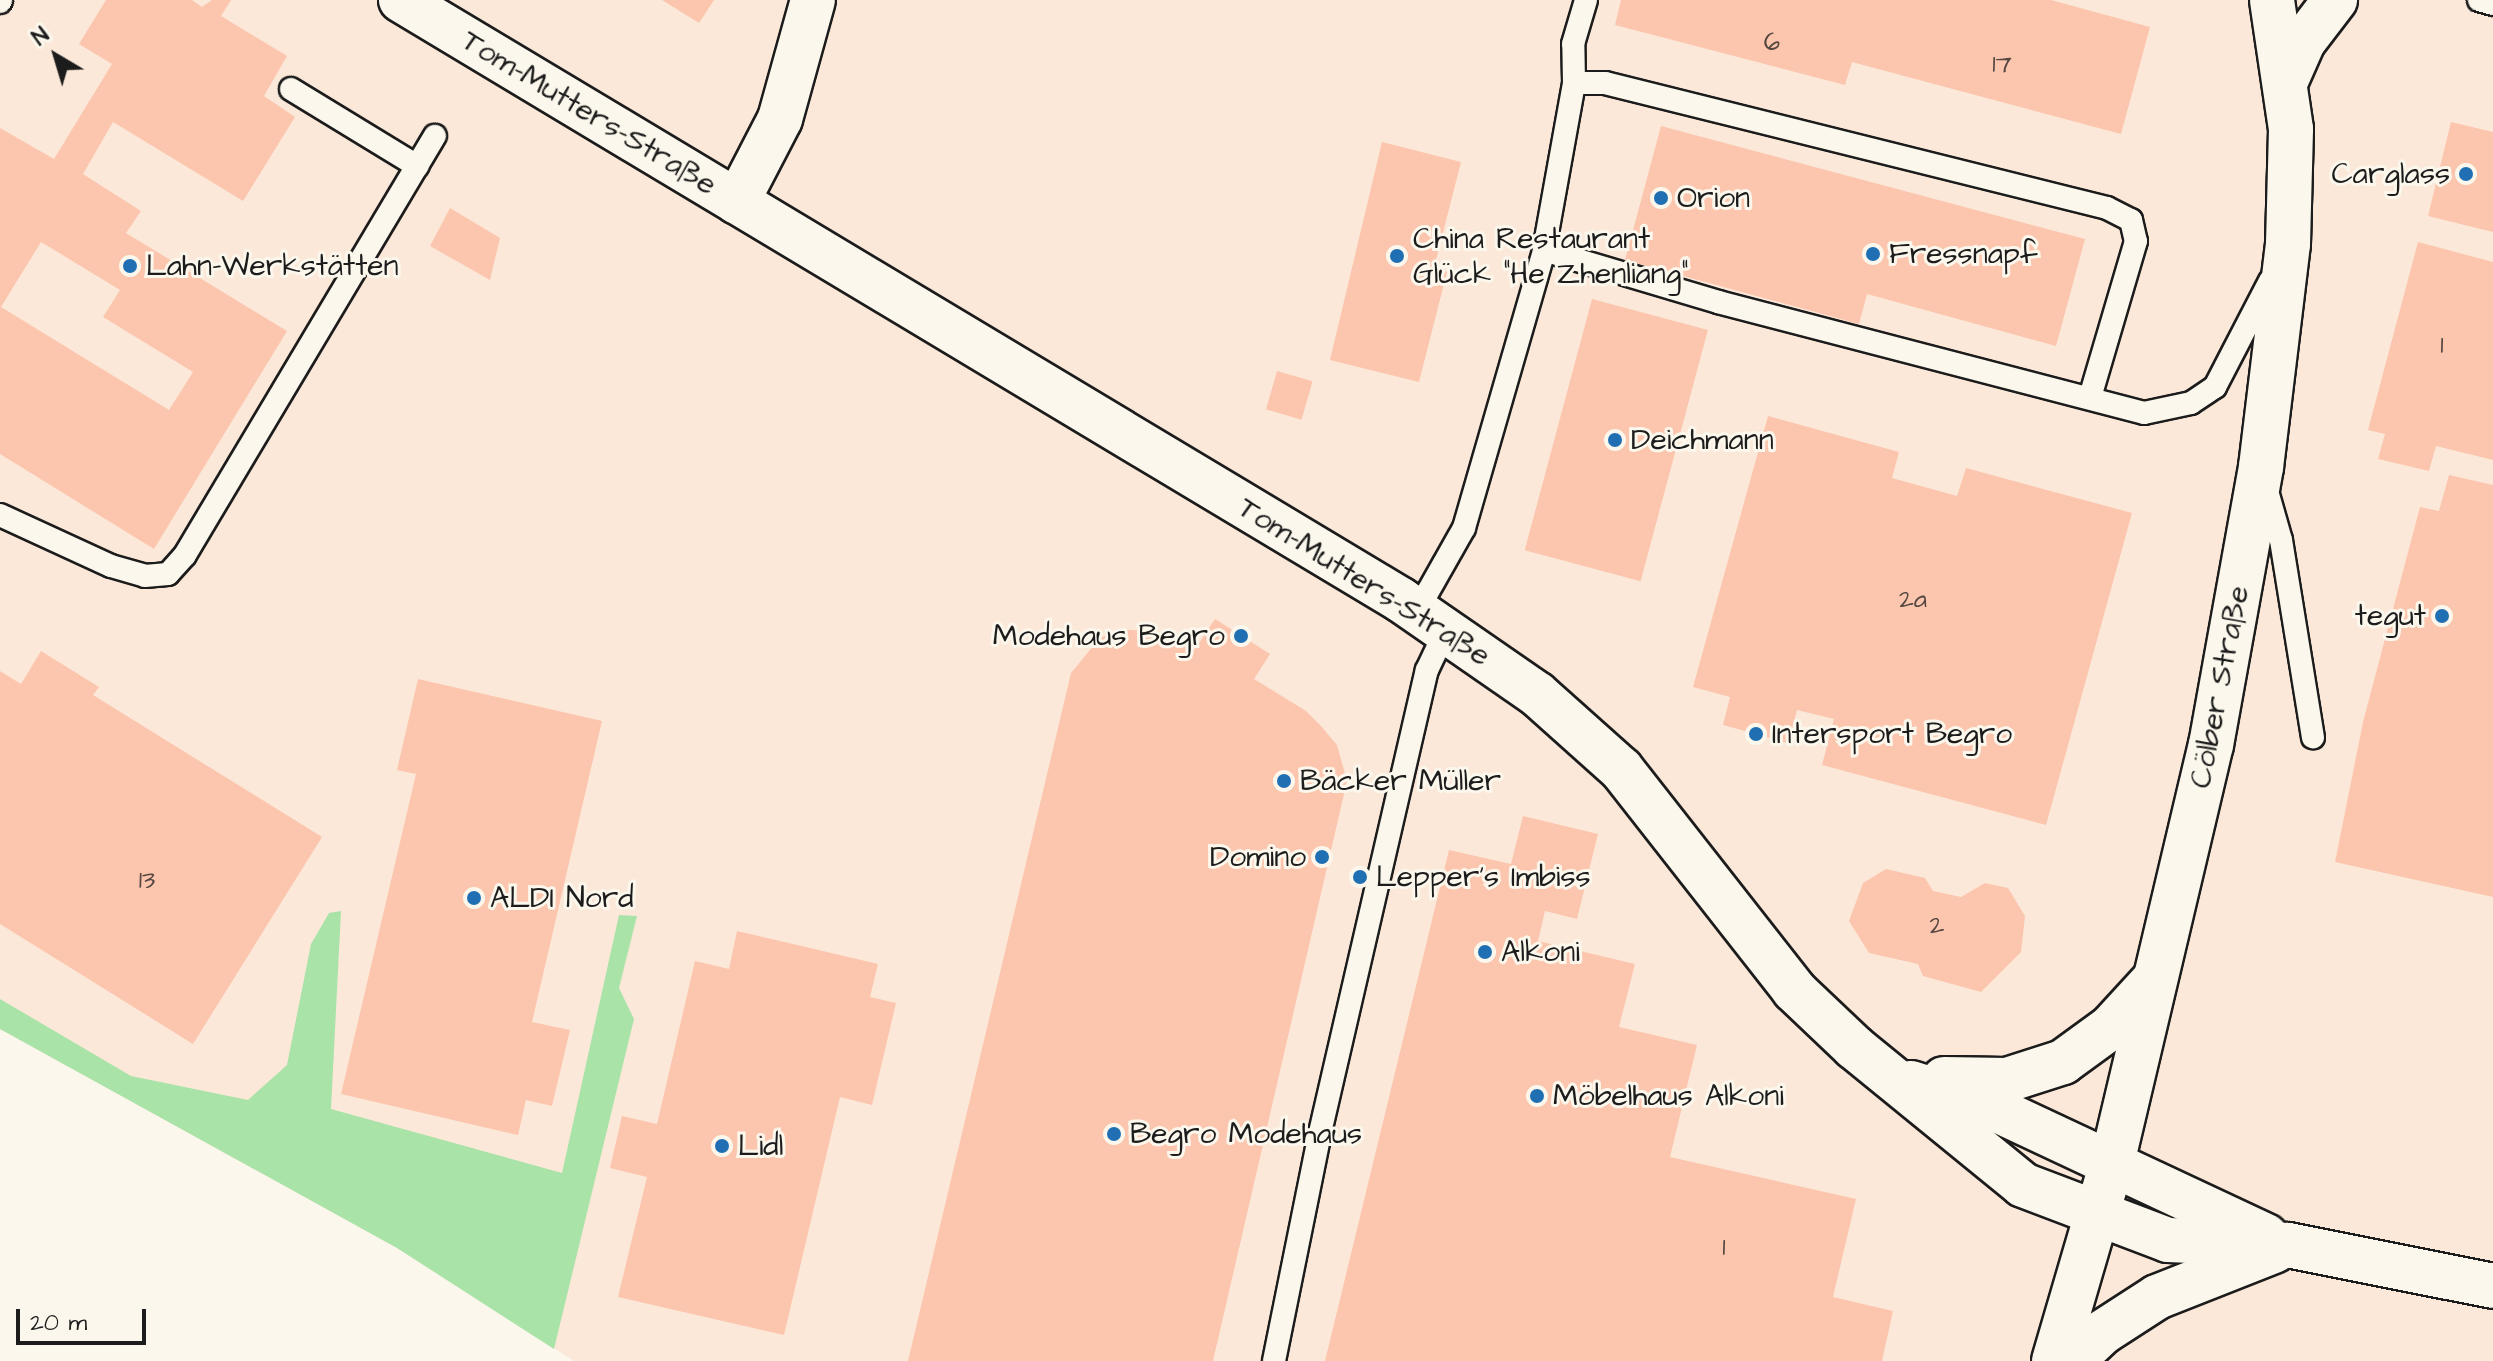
<!DOCTYPE html>
<html>
<head>
<meta charset="utf-8">
<style>
  body { margin:0 }
  #map { position:relative; width:2493px; height:1361px; overflow:hidden; background:#fbf7ec; font-family:"Architects Daughter",sans-serif }
  div>[style] { position:absolute }
  [style*='--x'] { left:calc(var(--x)*1px); top:calc(var(--y)*1px); width:calc(var(--w)*1px); rotate:calc(var(--a)*1deg) }
  .built>* { inset:0; background:#fbe8d9 }
  .green>* { inset:0; background:#a9e3a8 }
  .building>* { inset:0; background:#fcc6ae; transform-origin:0 0 }
  .roads { filter:drop-shadow(2px 0 #1c1c1c) drop-shadow(-2px 0 #1c1c1c) drop-shadow(0 2px #1c1c1c) drop-shadow(0 -2px #1c1c1c) }
  .service>* { height:22px; margin:-11px; padding:0 11px; transform-origin:11px; border-radius:11px; background:#fbf7ec }
  .minor>* { height:44px; margin:-22px; padding:0 22px; transform-origin:22px; border-radius:22px; background:#fbf7ec }
  .tertiary>* { height:44px; margin:-22px; padding:0 22px; transform-origin:22px; border-radius:22px; background:#fbf7ec }
  .dots>* { width:22px; height:22px; translate:-50% -50%; box-sizing:border-box; border:4px solid #fbf7ec; border-radius:50% }
  span { translate:-50% -50%; white-space:nowrap; text-align:center; line-height:1.15; -webkit-text-stroke:6px #fbf7ec; paint-order:stroke }
  .number-label { font-size:26px; color:#544640 }
  .number-label span { -webkit-text-stroke-width:0 }
  .street-label { font-size:30px; color:#1c1c1c }
  .poi-label { font-size:30px; color:#1c1c1c }
  .right { translate:-100% -50%; text-align:right }
  .left { translate:0 -50%; text-align:left }
  .north { position:absolute; left:16px; top:16px; width:80px; height:80px; -webkit-text-stroke:6px #fbf7ec; paint-order:stroke; rotate:322deg; font-size:22px; font-weight:700; line-height:32px; text-align:center; color:#1c1c1c }
  .north::after { content:''; display:block; margin:auto; width:28px; height:36px; background:#1c1c1c; clip-path:polygon(50% 0,100% 100%,50% 72%,0 100%) }
  .scale { position:absolute; left:16px; top:1309px; width:130px; height:36px; box-sizing:border-box; border:4px solid #1c1c1c; border-top:0; padding-left:10px; font-size:24px; line-height:28px; white-space:nowrap; color:#1c1c1c; -webkit-text-stroke:6px #fbf7ec; paint-order:stroke }
</style>
</head>
<body>
<div id="map">
  <div class="built">
    <i style="clip-path:polygon(0 0,2493px 0,2493px 1361px,574px 1361px,397px 1248px,0 1029px)"></i>
  </div>
  <div class="green">
    <i style="clip-path:polygon(341px 911px,331px 1109px,562px 1173px,619px 915px,637px 916px,619px 988px,634px 1019px,554px 1349px,397px 1248px,0 1029px,0 999px,131px 1076px,248px 1100px,287px 1065px,311px 944px,329px 913px)"></i>
  </div>
  <div class="building">
    <i style="clip-path:polygon(evenodd,106px 0,192px 0,202px 7px,212px 0,231px 0,221px 16px,287px 56px,264px 96px,295px 117px,243px 201px,113px 122px,83px 174px,141px 211px,126px 233px,287px 331px,154px 549px,0 454px,0 128px,54px 159px,112px 64px,79px 44px,106px 0,41px 242px,120px 290px,103px 317px,193px 372px,169px 410px,1px 307px,41px 242px)"></i>
    <i style="clip-path:polygon(662px 0,714px 0,699px 23px)"></i>
    <i style="clip-path:polygon(1621px 0,2051px 0,2150px 27px,2121px 134px,1852px 62px,1845px 85px,1615px 25px)"></i>
    <i style="clip-path:polygon(2451px 122px,2493px 132px,2493px 232px,2428px 216px)"></i>
    <i style="clip-path:polygon(1661px 126px,2085px 239px,2056px 346px,1867px 294px,1859px 324px,1625px 260px)"></i>
    <i style="clip-path:polygon(1382px 142px,1461px 162px,1434px 268px,1447px 272px,1419px 382px,1330px 360px)"></i>
    <i style="clip-path:polygon(450px 208px,500px 238px,490px 280px,430px 246px)"></i>
    <i style="clip-path:polygon(2418px 242px,2493px 262px,2493px 460px,2436px 446px,2429px 471px,2378px 459px,2385px 434px,2368px 430px)"></i>
    <i style="left:1592px;top:299px;width:120px;height:260px;rotate:15deg"></i>
    <i style="left:1277px;top:371px;width:37px;height:40px;rotate:16deg"></i>
    <i style="clip-path:polygon(1768px 416px,1899px 452px,1892px 478px,1957px 496px,1966px 468px,2132px 513px,2046px 825px,1822px 765px,1834px 719px,1797px 710px,1788px 743px,1723px 725px,1730px 697px,1693px 687px)"></i>
    <i style="clip-path:polygon(2449px 475px,2493px 485px,2493px 897px,2335px 862px,2363px 722px,2420px 507px,2439px 511px)"></i>
    <i style="clip-path:polygon(1215px 619px,1270px 654px,1254px 679px,1306px 711px,1321px 726px,1337px 745px,1347px 781px,1213px 1361px,908px 1361px,1071px 673px,1099px 639px,1117px 629px,1161px 632px,1195px 649px)"></i>
    <i style="clip-path:polygon(41px 651px,99px 687px,93px 695px,322px 837px,193px 1044px,0 924px,0 671px,21px 684px)"></i>
    <i style="clip-path:polygon(418px 679px,602px 721px,532px 1022px,570px 1030px,552px 1106px,526px 1100px,518px 1135px,341px 1094px,416px 774px,397px 770px)"></i>
    <i style="clip-path:polygon(1523px 816px,1598px 834px,1577px 919px,1545px 911px,1538px 941px,1635px 964px,1619px 1027px,1697px 1045px,1670px 1157px,1856px 1199px,1833px 1297px,1893px 1311px,1882px 1361px,1325px 1361px,1449px 850px,1511px 864px)"></i>
    <i style="clip-path:polygon(1886px 869px,1925px 878px,1933px 891px,1961px 897px,1985px 883px,2008px 888px,2025px 916px,2021px 952px,1981px 992px,1923px 976px,1918px 964px,1869px 953px,1849px 921px,1863px 883px)"></i>
    <i style="clip-path:polygon(737px 931px,878px 964px,870px 997px,896px 1003px,872px 1105px,840px 1097px,784px 1335px,618px 1297px,647px 1177px,610px 1168px,622px 1116px,657px 1124px,695px 961px,729px 969px)"></i>
  </div>
  <div class="roads">
    <div class="service">
      <i style="--x:2479;--y:0;--w:15;--a:16"></i>
      <i style="--x:0;--y:2;--w:2;--a:-63"></i>
      <i style="--x:1574;--y:83;--w:31;--a:0"></i>
      <i style="--x:1605;--y:83;--w:517;--a:13.98"></i>
      <i style="--x:2107;--y:208;--w:27;--a:27"></i>
      <i style="--x:2131;--y:220;--w:22;--a:77"></i>
      <i style="--x:2136;--y:241;--w:163;--a:106.4"></i>
      <i style="--x:291;--y:89;--w:148;--a:31.4"></i>
      <i style="--x:1544;--y:250;--w:182;--a:16.6"></i>
      <i style="--x:1718;--y:302;--w:440;--a:14.6"></i>
      <i style="--x:2144;--y:413;--w:48;--a:-12"></i>
      <i style="--x:2191;--y:403;--w:29;--a:-34"></i>
      <i style="--x:2215;--y:387;--w:119;--a:-62.6"></i>
      <i style="--x:2267;--y:491;--w:51;--a:74.1"></i>
      <i style="--x:2281;--y:540;--w:200;--a:80.8"></i>
      <i style="--x:0;--y:515;--w:122;--a:24.7"></i>
      <i style="--x:111;--y:566;--w:35;--a:16"></i>
      <i style="--x:145;--y:576;--w:23;--a:-5"></i>
      <i style="--x:168;--y:574;--w:25;--a:-48"></i>
      <i style="--x:185;--y:555;--w:488;--a:-59.2"></i>
      <i style="--x:1417;--y:611;--w:95;--a:-60.5"></i>
      <i style="--x:1464;--y:528;--w:289;--a:-73.9"></i>
      <i style="--x:1544;--y:250;--w:170;--a:-79.8"></i>
      <i style="--x:1574;--y:83;--w:39;--a:-91"></i>
      <i style="--x:1573;--y:44;--w:46;--a:-73.5"></i>
      <i style="--x:1274;--y:1361;--w:228;--a:-78.6"></i>
      <i style="--x:1319;--y:1137;--w:479;--a:-77"></i>
      <i style="--x:1427;--y:670;--w:44;--a:-64.6"></i>
    </div>
    <div class="minor">
      <i style="--x:401;--y:0;--w:1166;--a:30.96"></i>
      <i style="--x:1401;--y:600;--w:165;--a:34.7"></i>
      <i style="--x:1537;--y:694;--w:113;--a:41.8"></i>
      <i style="--x:1621;--y:769;--w:281;--a:51.9"></i>
      <i style="--x:1794;--y:990;--w:83;--a:43.5"></i>
      <i style="--x:1854;--y:1047;--w:218;--a:39.2"></i>
      <i style="--x:2023;--y:1185;--w:155;--a:20.8"></i>
      <i style="--x:2168;--y:1240;--w:120;--a:2.4"></i>
      <i style="--x:2288;--y:1245;--w:209;--a:11.3"></i>
      <i style="--x:2285;--y:83;--w:45;--a:-66.3"></i>
      <i style="--x:2303;--y:42;--w:53;--a:-52.7"></i>
      <i style="--x:737;--y:202;--w:93;--a:-62.6"></i>
      <i style="--x:780;--y:119;--w:123;--a:-74.5"></i>
      <i style="--x:1944;--y:1079;--w:63;--a:0.9"></i>
      <i style="--x:2007;--y:1080;--w:59;--a:-17.8"></i>
      <i style="--x:2063;--y:1062;--w:59;--a:-36.1"></i>
      <i style="--x:2111;--y:1027;--w:64;--a:-47.5"></i>
      <i style="--x:1911;--y:1083;--w:92;--a:17.7"></i>
      <i style="--x:1999;--y:1111;--w:295;--a:25.1"></i>
      <i style="--x:2072;--y:1361;--w:42;--a:-43.1"></i>
      <i style="--x:2103;--y:1332;--w:64;--a:-32.9"></i>
      <i style="--x:2157;--y:1297;--w:126;--a:-21.5"></i>
    </div>
    <div class="tertiary">
      <i style="--x:2054;--y:1361;--w:206;--a:-73.7"></i>
      <i style="--x:2112;--y:1163;--w:430;--a:-76.7"></i>
      <i style="--x:2211;--y:745;--w:282;--a:-79.8"></i>
      <i style="--x:2261;--y:467;--w:225;--a:-83.1"></i>
      <i style="--x:2288;--y:244;--w:115;--a:-88.5"></i>
      <i style="--x:2291;--y:129;--w:130;--a:-98.4"></i>
    </div>
  </div>
  <div class="dots">
    <i style="left:2466px;top:174px;background:#1f6fb2"></i>
    <i style="left:1661px;top:198px;background:#1f6fb2"></i>
    <i style="left:1873px;top:254px;background:#1f6fb2"></i>
    <i style="left:1397px;top:256px;background:#1f6fb2"></i>
    <i style="left:130px;top:266px;background:#1f6fb2"></i>
    <i style="left:1615px;top:440px;background:#1f6fb2"></i>
    <i style="left:2442px;top:616px;background:#1f6fb2"></i>
    <i style="left:1241px;top:636px;background:#1f6fb2"></i>
    <i style="left:1756px;top:734px;background:#1f6fb2"></i>
    <i style="left:1284px;top:781px;background:#1f6fb2"></i>
    <i style="left:1322px;top:857px;background:#1f6fb2"></i>
    <i style="left:1360px;top:877px;background:#1f6fb2"></i>
    <i style="left:474px;top:898px;background:#1f6fb2"></i>
    <i style="left:1485px;top:952px;background:#1f6fb2"></i>
    <i style="left:1537px;top:1096px;background:#1f6fb2"></i>
    <i style="left:1114px;top:1134px;background:#1f6fb2"></i>
    <i style="left:722px;top:1146px;background:#1f6fb2"></i>
  </div>
  <div class="number-label">
    <span style="left:1772px;top:43px">6</span>
    <span style="left:2002px;top:65px">17</span>
    <span style="left:2442px;top:346px">1</span>
    <span style="left:1913px;top:600px">2a</span>
    <span style="left:147px;top:881px">13</span>
    <span style="left:1937px;top:926px">2</span>
    <span style="left:1724px;top:1248px">1</span>
  </div>
  <div class="street-label">
    <span style="left:589px;top:113px;rotate:31deg">Tom-Mutters-Straße</span>
    <span style="left:1364px;top:582px;rotate:32deg">Tom-Mutters-Straße</span>
    <span style="left:2220px;top:687px;rotate:-79deg">Cölber Straße</span>
  </div>
  <div class="poi-label">
    <span class="right" style="left:2450px;top:174px">Carglass</span>
    <span class="left" style="left:1677px;top:198px">Orion</span>
    <span class="left" style="left:1413px;top:256px">China Restaurant<br>Glück "He Zhenliang"</span>
    <span class="left" style="left:1889px;top:254px">Fressnapf</span>
    <span class="left" style="left:146px;top:266px">Lahn-Werkstätten</span>
    <span class="left" style="left:1631px;top:440px">Deichmann</span>
    <span class="right" style="left:2426px;top:616px">tegut</span>
    <span class="right" style="left:1225px;top:636px">Modehaus Begro</span>
    <span class="left" style="left:1772px;top:734px">Intersport Begro</span>
    <span class="left" style="left:1300px;top:781px">Bäcker Müller</span>
    <span class="right" style="left:1306px;top:857px">Domino</span>
    <span class="left" style="left:1376px;top:877px">Lepper's Imbiss</span>
    <span class="left" style="left:490px;top:898px">ALDI Nord</span>
    <span class="left" style="left:1501px;top:952px">Alkoni</span>
    <span class="left" style="left:1553px;top:1096px">Möbelhaus Alkoni</span>
    <span class="left" style="left:1130px;top:1134px">Begro Modehaus</span>
    <span class="left" style="left:738px;top:1146px">Lidl</span>
  </div>
  <div class="north">N</div>
  <div class="scale">20 m</div>
</div>
</body>
</html>
